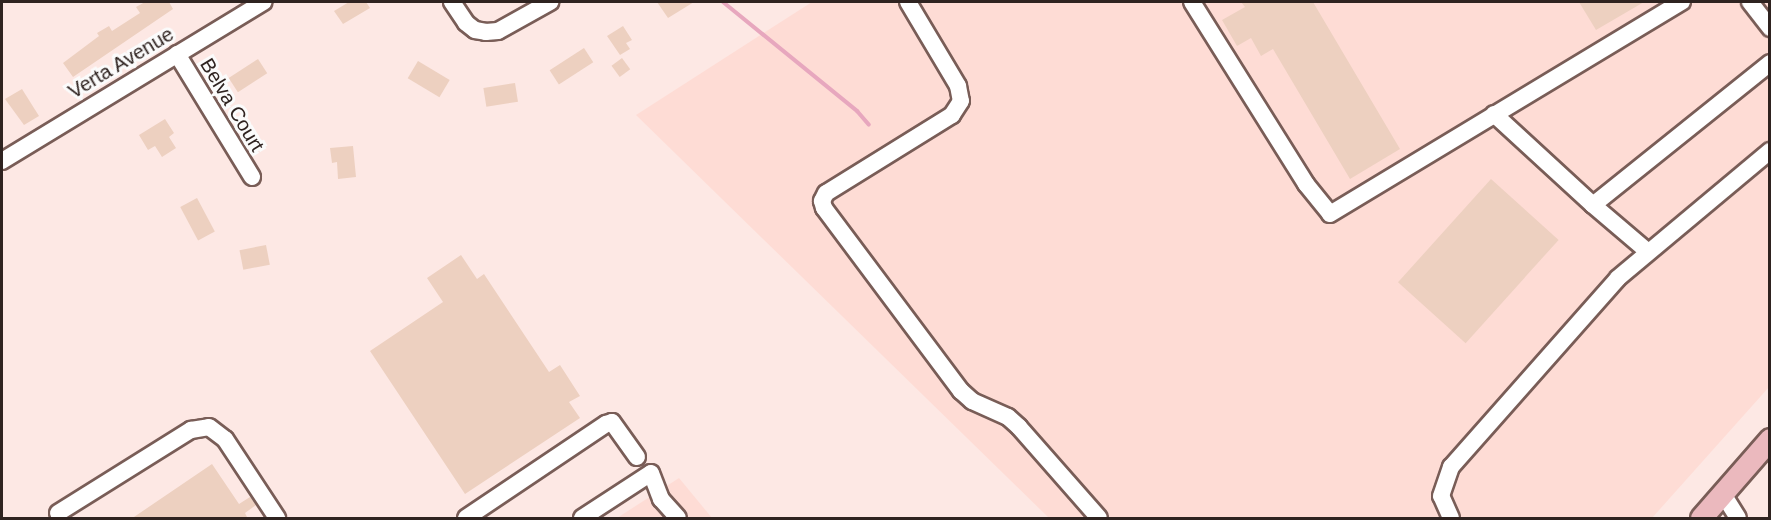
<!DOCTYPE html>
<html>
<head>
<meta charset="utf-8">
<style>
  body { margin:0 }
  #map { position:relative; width:1771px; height:520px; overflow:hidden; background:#fde8e4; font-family:Arial,sans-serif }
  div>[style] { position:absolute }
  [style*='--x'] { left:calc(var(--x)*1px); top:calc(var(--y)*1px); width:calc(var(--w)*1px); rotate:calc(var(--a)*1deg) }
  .built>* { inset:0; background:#fedcd5 }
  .stream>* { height:4px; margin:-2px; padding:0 2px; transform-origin:2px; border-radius:2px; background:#e7a7be }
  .building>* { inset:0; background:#edd0c0; transform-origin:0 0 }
  .roads { filter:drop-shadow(2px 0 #795d57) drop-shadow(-2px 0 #795d57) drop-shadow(0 2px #795d57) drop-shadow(0 -2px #795d57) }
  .minor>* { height:16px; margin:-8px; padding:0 8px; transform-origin:8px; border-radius:8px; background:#fff }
  .major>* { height:21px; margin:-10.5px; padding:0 10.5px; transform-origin:10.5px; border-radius:10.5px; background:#ebb9be }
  span { translate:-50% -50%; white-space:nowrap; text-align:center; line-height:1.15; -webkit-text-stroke:6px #fbfbfb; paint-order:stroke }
  .street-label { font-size:20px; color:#2f2320 }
  .frame { position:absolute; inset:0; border:3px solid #2f2320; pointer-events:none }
</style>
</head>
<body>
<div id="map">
  <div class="built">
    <i style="clip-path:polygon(812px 2px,1769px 2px,1769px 387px,1652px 518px,1049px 518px,636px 115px)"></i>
    <i style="clip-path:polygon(679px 478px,712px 518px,617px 518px)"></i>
  </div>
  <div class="stream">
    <i style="--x:723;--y:2;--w:173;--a:39.1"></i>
    <i style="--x:857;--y:111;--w:18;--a:49"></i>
  </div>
  <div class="building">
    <i style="clip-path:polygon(145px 2px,169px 2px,173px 9px,73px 77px,63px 63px,99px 36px,97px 33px,109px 26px,112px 31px,140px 13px,136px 7px)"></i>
    <i style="clip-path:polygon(349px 2px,366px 2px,370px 8px,343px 24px,334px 11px)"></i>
    <i style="clip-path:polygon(657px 2px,694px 2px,668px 18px)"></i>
    <i style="clip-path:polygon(1241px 2px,1313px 2px,1400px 149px,1350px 179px,1273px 49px,1261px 56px,1251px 38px,1237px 46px,1222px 20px,1245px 7px)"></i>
    <i style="clip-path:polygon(1579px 2px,1644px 2px,1596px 30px)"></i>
    <i style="clip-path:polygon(623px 26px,632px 40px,626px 43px,630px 49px,620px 55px,607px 36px)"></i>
    <i style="left:584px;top:48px;width:17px;height:41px;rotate:57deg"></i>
    <i style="left:622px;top:58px;width:14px;height:13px;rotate:54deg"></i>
    <i style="left:258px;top:59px;width:17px;height:35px;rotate:57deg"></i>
    <i style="left:418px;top:61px;width:37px;height:20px;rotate:31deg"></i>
    <i style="left:515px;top:83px;width:19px;height:32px;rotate:81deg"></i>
    <i style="clip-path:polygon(22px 89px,39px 116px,24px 125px,5px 99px)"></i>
    <i style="clip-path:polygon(165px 119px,174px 133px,169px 137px,176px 148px,162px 157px,155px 146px,148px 150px,139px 135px)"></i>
    <i style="clip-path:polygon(353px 146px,356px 177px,338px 179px,337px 162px,332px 163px,330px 148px)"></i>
    <i style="left:1491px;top:179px;width:91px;height:139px;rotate:42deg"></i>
    <i style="left:197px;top:198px;width:38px;height:19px;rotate:62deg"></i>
    <i style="left:266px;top:245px;width:20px;height:27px;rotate:79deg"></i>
    <i style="clip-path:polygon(461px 255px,477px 279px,484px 274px,549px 372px,560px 365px,580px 396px,569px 402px,580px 418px,465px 494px,370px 351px,443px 302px,427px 278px)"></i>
    <i style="clip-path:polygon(212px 464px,239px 504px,250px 497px,256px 505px,245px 513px,248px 519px,131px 519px)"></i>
  </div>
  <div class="roads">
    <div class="minor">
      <i style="--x:452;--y:2;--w:25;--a:56"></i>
      <i style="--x:466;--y:23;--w:11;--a:38"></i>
      <i style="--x:475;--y:30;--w:11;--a:10"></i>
      <i style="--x:486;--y:32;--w:12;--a:-5"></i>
      <i style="--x:498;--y:31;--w:60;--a:-29.1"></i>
      <i style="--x:908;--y:2;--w:98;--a:59.2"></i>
      <i style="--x:958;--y:86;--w:15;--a:79"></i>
      <i style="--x:961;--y:101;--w:17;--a:123"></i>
      <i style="--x:952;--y:115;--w:148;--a:148.2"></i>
      <i style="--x:826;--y:193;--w:9;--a:117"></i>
      <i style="--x:822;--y:201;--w:7;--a:74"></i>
      <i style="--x:824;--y:208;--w:229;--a:53.2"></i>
      <i style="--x:961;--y:391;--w:15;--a:42"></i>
      <i style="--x:972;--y:401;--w:39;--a:24"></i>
      <i style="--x:1008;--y:417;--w:15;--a:42"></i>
      <i style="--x:1019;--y:427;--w:121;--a:48.7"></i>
      <i style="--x:1192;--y:2;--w:215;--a:57.9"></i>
      <i style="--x:1306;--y:184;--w:38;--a:51"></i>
      <i style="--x:1330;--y:214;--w:411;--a:-31.1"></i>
      <i style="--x:1750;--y:2;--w:33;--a:52"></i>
      <i style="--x:177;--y:54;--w:144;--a:58.6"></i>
      <i style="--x:1494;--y:114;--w:134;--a:42.6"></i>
      <i style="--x:1593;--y:205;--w:71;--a:40.4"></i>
      <i style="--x:2;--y:161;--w:306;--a:-31.3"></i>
      <i style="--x:1593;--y:205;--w:227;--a:-38.7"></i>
      <i style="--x:1723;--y:494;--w:28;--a:58"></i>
      <i style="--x:58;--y:513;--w:157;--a:-32"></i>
      <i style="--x:191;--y:430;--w:18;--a:-9"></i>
      <i style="--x:209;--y:427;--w:20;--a:37"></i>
      <i style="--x:225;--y:439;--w:95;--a:56.6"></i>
      <i style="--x:466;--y:518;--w:169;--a:-33.9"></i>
      <i style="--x:606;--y:424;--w:6;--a:-18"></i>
      <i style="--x:612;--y:422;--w:43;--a:54.5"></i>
      <i style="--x:582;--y:518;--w:82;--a:-33.1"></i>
      <i style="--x:651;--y:473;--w:28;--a:69"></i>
      <i style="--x:661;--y:499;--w:25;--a:48"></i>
      <i style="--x:1451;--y:518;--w:24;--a:-114"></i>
      <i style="--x:1441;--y:496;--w:31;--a:-71"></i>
      <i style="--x:1451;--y:467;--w:252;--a:-48.5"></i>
      <i style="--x:1618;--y:278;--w:198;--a:-39.9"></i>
    </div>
    <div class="major">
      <i style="--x:1701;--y:518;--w:105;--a:-48.9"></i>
    </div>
  </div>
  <div class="street-label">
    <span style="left:121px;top:63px;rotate:-31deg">Verta Avenue</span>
    <span style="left:232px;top:105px;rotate:59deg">Belva Court</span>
  </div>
  <div class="frame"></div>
</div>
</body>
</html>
